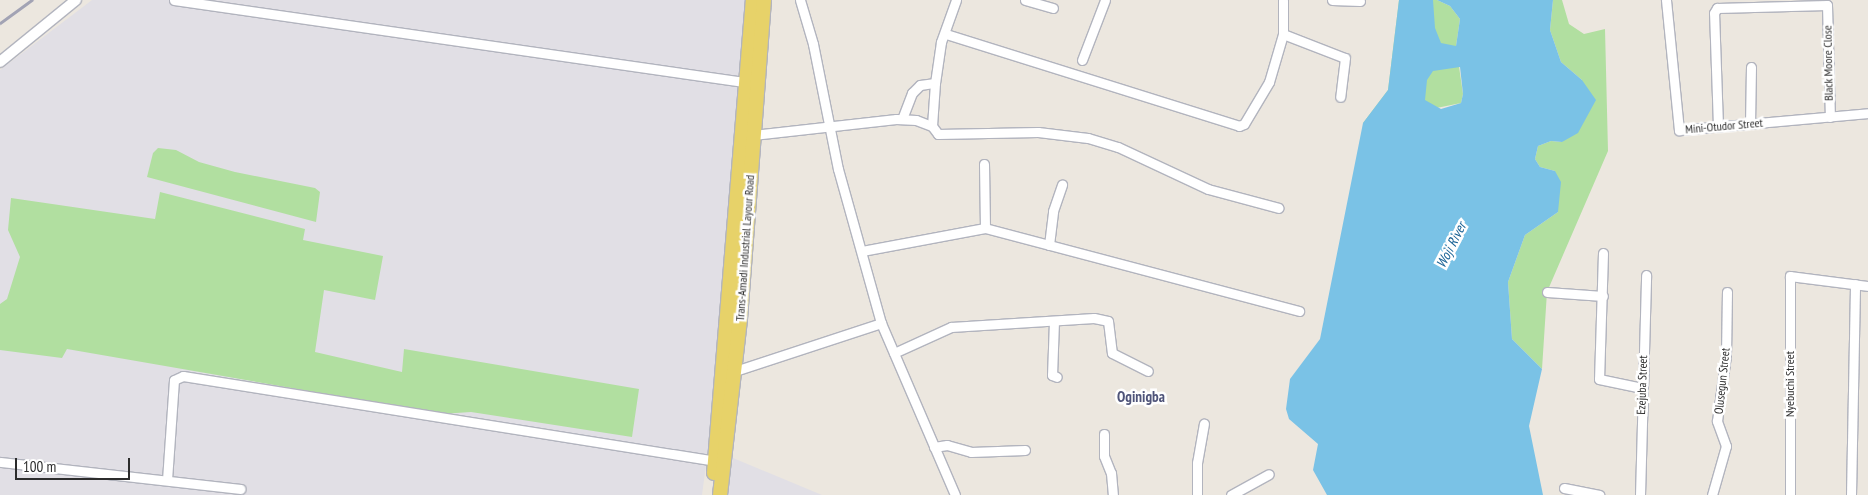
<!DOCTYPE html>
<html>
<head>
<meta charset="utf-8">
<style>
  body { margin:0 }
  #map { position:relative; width:1868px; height:495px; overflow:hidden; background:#ece7df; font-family:"PT Sans Narrow",sans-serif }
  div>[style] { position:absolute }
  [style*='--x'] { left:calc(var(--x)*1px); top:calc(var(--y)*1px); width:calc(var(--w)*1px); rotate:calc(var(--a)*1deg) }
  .industrial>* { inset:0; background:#e1dfe5 }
  .green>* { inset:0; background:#b1dfa0 }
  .water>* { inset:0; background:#7ac2e6 }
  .roads { filter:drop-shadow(1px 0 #b2b4be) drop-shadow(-1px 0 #b2b4be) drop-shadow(0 1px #b2b4be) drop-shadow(0 -1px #b2b4be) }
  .minor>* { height:9px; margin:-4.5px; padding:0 4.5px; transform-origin:4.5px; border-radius:4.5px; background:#fff }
  .tertiary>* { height:10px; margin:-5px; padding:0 5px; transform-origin:5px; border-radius:5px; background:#fff }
  .primary>* { height:14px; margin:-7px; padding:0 7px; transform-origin:7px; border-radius:7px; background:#e7d269 }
  .rail>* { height:2.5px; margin:-1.25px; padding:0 1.25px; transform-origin:1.25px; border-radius:1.25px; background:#a2a3b4 }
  span { translate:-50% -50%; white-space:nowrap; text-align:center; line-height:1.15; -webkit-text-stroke:5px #fff; paint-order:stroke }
  .street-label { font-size:12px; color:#2c2c2c }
  .water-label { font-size:14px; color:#176194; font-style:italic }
  .quarter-label { font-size:15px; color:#4f5479; font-weight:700 }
  .scale { position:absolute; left:15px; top:458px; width:115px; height:22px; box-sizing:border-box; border:2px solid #2c2c2c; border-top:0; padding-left:6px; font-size:15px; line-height:18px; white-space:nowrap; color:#2c2c2c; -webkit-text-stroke:4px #fff; paint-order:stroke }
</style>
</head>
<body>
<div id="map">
  <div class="industrial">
    <i style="clip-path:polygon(92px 0,746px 0,717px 383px,702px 495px,0 495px,0 70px)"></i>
    <i style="clip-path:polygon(733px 458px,757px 468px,822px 495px,727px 495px)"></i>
  </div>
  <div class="green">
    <i style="clip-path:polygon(1399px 0,1437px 0,1450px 6px,1460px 19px,1456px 46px,1463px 94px,1461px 103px,1363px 123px,1388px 90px)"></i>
    <i style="clip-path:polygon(1553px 0,1562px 0,1569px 24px,1584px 34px,1605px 29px,1608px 151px,1547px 292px,1542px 369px,1512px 339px,1508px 282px,1525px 235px,1558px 212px,1555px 171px,1540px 167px,1535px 159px,1538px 146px,1551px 141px,1562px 142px,1582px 80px,1561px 62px,1550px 30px)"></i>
    <i style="clip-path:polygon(158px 148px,176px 150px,199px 162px,235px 172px,315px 188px,320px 192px,316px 222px,147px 177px,153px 153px)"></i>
    <i style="clip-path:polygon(160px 192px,305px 229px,303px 240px,383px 256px,375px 300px,324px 290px,315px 352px,402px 372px,404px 349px,639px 389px,632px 437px,471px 412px,441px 414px,67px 349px,62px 358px,0 350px,0 304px,7px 299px,20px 257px,8px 230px,11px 198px,155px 219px)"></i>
  </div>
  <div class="water">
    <i style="clip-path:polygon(evenodd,1399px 0,1433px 0,1435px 28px,1441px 43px,1456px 46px,1460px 19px,1450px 6px,1437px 0,1553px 0,1550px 30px,1561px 62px,1582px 80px,1596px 100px,1578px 133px,1562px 142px,1551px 141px,1538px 146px,1535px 159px,1540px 167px,1555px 171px,1561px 182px,1558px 212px,1525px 235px,1508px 282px,1512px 339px,1542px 369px,1529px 426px,1543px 495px,1327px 495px,1313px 470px,1318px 444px,1289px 419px,1286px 409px,1290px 379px,1320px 339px,1363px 123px,1388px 90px,1399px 0,1460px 67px,1463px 94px,1461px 103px,1441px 109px,1425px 100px,1427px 80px,1433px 71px,1460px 67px)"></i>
  </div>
  <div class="roads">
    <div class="minor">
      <i style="--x:174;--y:0;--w:583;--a:8.19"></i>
      <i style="--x:800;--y:0;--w:46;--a:73.5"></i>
      <i style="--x:813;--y:44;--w:127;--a:78.7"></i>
      <i style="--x:838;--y:169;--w:160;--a:74.4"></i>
      <i style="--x:881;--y:323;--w:187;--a:66.7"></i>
      <i style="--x:956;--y:0;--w:45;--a:109.7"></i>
      <i style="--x:941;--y:42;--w:41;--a:98.3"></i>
      <i style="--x:935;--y:83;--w:43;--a:94"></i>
      <i style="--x:932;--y:126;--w:10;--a:53"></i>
      <i style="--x:938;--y:134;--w:100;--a:-1.1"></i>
      <i style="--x:1038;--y:132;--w:50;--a:6.8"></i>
      <i style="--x:1088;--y:138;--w:31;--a:17"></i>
      <i style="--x:1118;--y:147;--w:99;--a:25"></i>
      <i style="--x:1208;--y:189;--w:73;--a:15"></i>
      <i style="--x:1025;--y:0;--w:29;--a:16"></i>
      <i style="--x:1332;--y:0;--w:28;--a:2"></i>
      <i style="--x:1666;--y:0;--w:131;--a:84.3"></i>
      <i style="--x:1679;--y:130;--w:190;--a:-5.1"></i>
      <i style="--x:946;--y:34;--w:307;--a:17.4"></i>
      <i style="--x:1239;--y:126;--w:5;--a:-22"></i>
      <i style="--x:1244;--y:124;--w:49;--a:-59.2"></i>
      <i style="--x:1269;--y:82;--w:50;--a:-73.7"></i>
      <i style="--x:1283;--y:34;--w:34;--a:-90"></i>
      <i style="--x:1283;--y:34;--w:66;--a:21.2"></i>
      <i style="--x:1345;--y:58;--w:39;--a:97"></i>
      <i style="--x:1082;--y:60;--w:64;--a:-69"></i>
      <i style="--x:902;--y:119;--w:28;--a:-69"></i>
      <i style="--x:912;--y:93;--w:11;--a:-45"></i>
      <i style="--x:920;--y:85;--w:15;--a:-8"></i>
      <i style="--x:1750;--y:124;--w:57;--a:-89"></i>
      <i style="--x:1718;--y:126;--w:113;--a:-92"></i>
      <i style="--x:1714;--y:13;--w:6;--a:-59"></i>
      <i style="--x:1717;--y:8;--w:110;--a:-1.6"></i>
      <i style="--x:1827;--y:5;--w:112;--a:88.5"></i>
      <i style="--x:753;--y:135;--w:144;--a:-6.4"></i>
      <i style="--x:896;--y:119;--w:20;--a:3"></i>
      <i style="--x:916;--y:120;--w:17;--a:21"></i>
      <i style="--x:984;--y:164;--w:64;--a:89.1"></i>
      <i style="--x:1049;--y:245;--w:34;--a:-83"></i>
      <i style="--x:1053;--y:211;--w:28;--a:-71"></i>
      <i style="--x:862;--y:251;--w:125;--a:-10.6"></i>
      <i style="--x:985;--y:228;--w:325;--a:14.8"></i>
      <i style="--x:1603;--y:253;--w:126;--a:91.8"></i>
      <i style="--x:1599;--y:379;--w:44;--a:11.8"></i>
      <i style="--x:1547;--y:292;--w:56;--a:4.1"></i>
      <i style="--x:1054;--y:321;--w:54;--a:92.1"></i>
      <i style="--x:1052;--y:375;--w:5;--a:22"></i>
      <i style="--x:894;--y:353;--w:63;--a:-24.5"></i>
      <i style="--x:951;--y:327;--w:143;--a:-3.6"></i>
      <i style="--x:1094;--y:318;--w:14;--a:12"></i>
      <i style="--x:1108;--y:321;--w:32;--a:83"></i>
      <i style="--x:1112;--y:353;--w:40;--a:26.6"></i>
      <i style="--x:735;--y:371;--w:154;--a:-18.2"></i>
      <i style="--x:1104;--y:434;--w:22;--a:90"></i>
      <i style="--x:1104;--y:456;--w:18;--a:68"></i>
      <i style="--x:1111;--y:473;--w:22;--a:85"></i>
      <i style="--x:934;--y:447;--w:13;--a:-9"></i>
      <i style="--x:947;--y:445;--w:25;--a:16"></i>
      <i style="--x:971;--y:452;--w:54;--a:-2.1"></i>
      <i style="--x:0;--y:462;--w:242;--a:6.4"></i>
      <i style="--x:167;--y:480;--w:100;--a:-86"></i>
      <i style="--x:174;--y:380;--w:10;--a:-24"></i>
      <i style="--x:183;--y:376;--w:540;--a:9.06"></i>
      <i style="--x:1564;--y:488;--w:36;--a:11"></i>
      <i style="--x:1197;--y:495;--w:32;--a:-90"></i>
      <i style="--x:1197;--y:463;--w:40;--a:-80"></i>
      <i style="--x:1231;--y:495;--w:43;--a:-28.9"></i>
      <i style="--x:1640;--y:495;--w:220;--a:-88.4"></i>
      <i style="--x:1712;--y:495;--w:51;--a:-74.1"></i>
      <i style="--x:1726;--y:446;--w:27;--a:-110"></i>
      <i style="--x:1717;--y:421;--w:67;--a:-82.2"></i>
      <i style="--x:1726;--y:355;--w:63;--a:-89.1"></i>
      <i style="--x:1790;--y:495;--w:219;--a:-90"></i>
      <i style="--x:1790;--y:276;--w:79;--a:7.3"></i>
      <i style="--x:1851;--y:495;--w:211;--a:-88.9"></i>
    </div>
    <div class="tertiary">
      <i style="--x:0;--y:62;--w:98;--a:-39.2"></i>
    </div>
    <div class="primary">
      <i style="--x:714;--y:473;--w:475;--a:-85.3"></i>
      <i style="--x:720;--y:495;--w:177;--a:-83.5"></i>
      <i style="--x:740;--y:319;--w:320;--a:-85.7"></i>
    </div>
  </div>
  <div class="rail">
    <i style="--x:0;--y:23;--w:39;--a:-36"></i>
  </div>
  <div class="street-label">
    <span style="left:1828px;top:63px;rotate:-91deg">Black Moore Close</span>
    <span style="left:1724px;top:126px;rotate:-5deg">Mini-Otudor Street</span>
    <span style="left:745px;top:248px;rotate:-86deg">Trans-Amadi Industrial Layour Road</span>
    <span style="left:1722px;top:381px;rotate:-84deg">Olusegun Street</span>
    <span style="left:1790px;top:384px;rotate:-90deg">Nyebuchi Street</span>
    <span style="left:1642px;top:385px;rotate:-88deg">Ezejuba Street</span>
  </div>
  <div class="water-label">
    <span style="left:1451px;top:245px;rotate:-63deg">Woji River</span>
  </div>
  <div class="quarter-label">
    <span style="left:1141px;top:397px">Oginigba</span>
  </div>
  <div class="scale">100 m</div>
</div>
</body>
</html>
